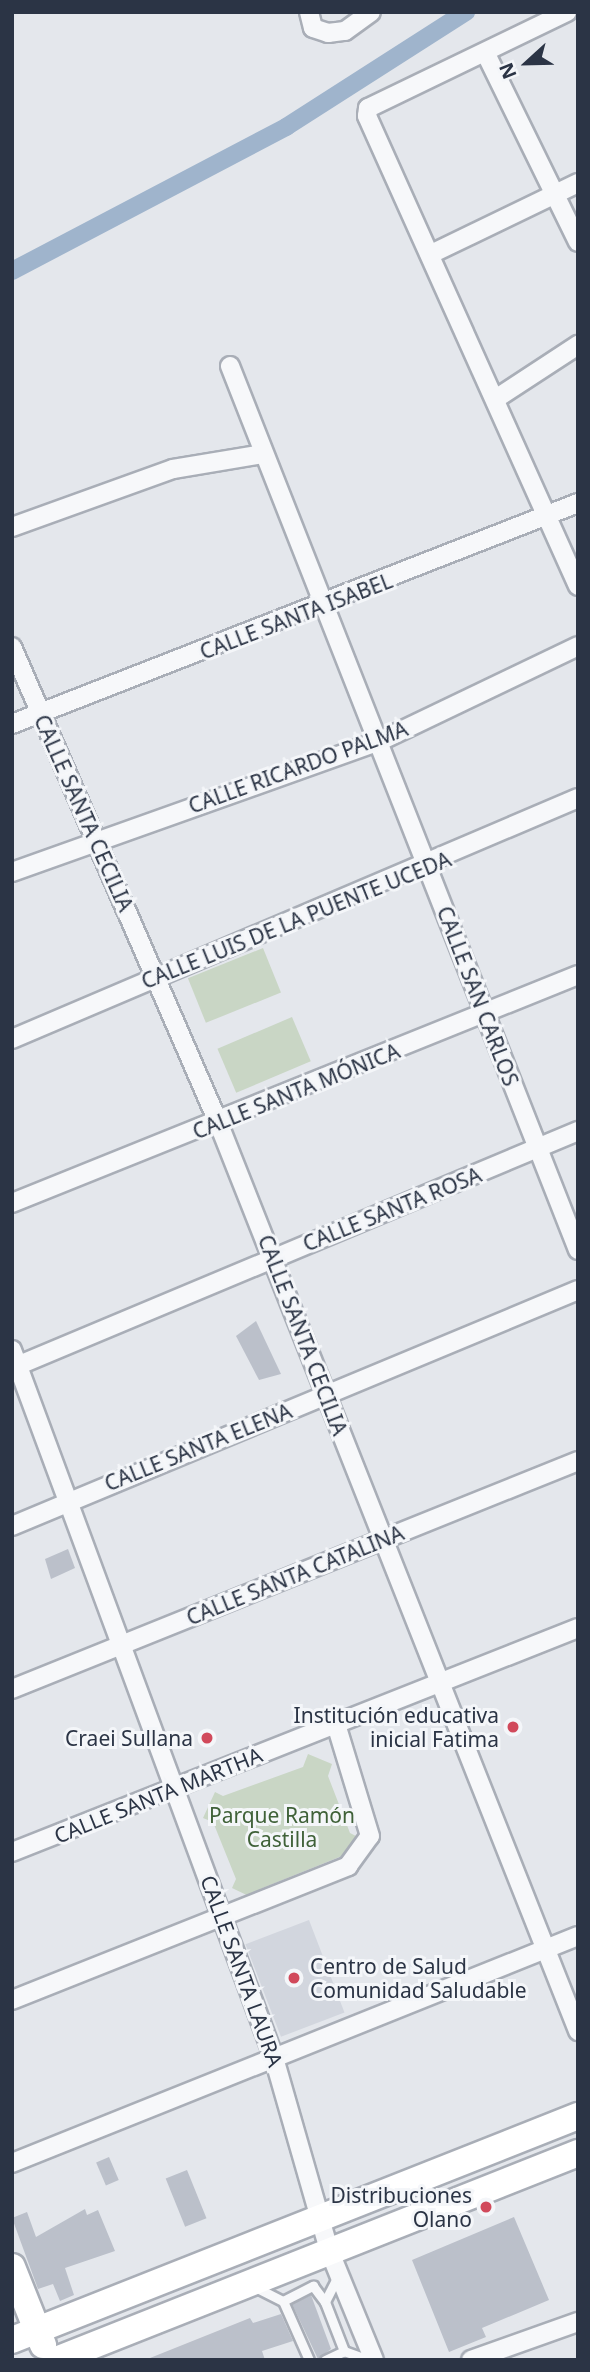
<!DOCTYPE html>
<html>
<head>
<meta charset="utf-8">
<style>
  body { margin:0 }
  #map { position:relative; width:590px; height:2372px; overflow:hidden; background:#e4e7ec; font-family:"Noto Sans",sans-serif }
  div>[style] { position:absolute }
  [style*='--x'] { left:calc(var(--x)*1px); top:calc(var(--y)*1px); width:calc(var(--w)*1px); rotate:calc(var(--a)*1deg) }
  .built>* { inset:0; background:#d2d6de; transform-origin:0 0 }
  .green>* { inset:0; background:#c9d6c5; transform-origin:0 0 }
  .canal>* { height:18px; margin:-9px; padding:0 9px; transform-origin:9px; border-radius:9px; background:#9fb4cc }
  .building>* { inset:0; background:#bbc0ca; transform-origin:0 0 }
  .roads { filter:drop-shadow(2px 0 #a9aeb7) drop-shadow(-2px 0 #a9aeb7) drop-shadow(0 2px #a9aeb7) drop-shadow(0 -2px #a9aeb7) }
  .lane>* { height:9px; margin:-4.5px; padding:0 4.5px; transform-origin:4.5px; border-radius:4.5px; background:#f7f8fa }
  .street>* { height:18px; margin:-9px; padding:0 9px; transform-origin:9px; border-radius:9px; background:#f7f8fa }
  .secondary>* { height:26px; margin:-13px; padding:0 13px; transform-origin:13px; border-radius:13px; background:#fff }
  .dots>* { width:19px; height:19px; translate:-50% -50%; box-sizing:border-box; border:4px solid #f4f6f9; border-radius:50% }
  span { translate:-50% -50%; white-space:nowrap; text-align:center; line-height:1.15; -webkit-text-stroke:6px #f4f6f9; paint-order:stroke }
  .street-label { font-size:21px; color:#2b3445 }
  .poi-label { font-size:21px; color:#2b3445 }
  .right { translate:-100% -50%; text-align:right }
  .left { translate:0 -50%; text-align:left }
  .park-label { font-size:21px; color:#3f6138 }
  .frame { position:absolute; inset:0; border:14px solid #2b3445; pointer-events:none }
  .north { position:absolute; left:492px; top:28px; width:70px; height:70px; -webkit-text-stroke:5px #f4f6f9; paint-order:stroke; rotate:248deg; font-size:19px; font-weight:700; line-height:28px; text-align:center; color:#2b3445 }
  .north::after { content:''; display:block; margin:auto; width:24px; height:32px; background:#2b3445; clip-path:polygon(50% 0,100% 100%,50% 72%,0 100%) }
</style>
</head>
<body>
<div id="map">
  <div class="built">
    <i style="left:309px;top:1920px;width:99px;height:68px;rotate:69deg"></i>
  </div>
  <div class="green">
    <i style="left:263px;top:948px;width:48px;height:81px;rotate:68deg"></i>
    <i style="left:292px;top:1017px;width:48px;height:81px;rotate:67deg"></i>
    <i style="clip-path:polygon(308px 1754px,332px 1764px,328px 1776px,350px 1833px,360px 1838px,353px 1859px,342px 1856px,260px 1889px,255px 1899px,232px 1888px,236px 1879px,213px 1822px,203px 1818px,215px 1792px,223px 1796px,303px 1767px)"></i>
  </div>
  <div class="canal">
    <i style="--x:12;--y:271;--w:310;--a:-27.7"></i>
    <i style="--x:286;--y:127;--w:214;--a:-32.6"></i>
  </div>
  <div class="building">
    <i style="clip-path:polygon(256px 1321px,281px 1374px,259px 1380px,236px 1336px)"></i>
    <i style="clip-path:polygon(68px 1549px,75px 1568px,51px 1579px,45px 1559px)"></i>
    <i style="left:109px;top:2157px;width:25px;height:14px;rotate:67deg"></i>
    <i style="left:187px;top:2170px;width:52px;height:23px;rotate:68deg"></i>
    <i style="clip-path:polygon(85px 2209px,87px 2215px,98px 2210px,115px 2251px,65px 2268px,74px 2295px,60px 2301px,53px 2284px,38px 2289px,12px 2218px,27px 2212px,36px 2237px)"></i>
    <i style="clip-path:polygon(514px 2217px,549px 2300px,482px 2328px,486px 2337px,449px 2352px,412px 2260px)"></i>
    <i style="clip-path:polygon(311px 2295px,331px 2349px,318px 2359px,292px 2304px)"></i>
    <i style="clip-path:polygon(281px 2314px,293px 2341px,262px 2351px,265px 2360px,145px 2360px,250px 2318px,253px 2323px)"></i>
  </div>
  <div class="roads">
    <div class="lane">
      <i style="--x:339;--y:2274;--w:31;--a:117"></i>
      <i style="--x:325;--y:2302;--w:53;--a:68.8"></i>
      <i style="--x:344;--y:2351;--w:27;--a:20"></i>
      <i style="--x:255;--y:2287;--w:31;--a:27"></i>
      <i style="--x:283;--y:2301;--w:34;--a:-27"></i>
      <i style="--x:313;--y:2286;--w:20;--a:53"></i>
      <i style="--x:283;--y:2301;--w:64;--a:66.2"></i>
      <i style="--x:325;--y:2360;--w:21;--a:-25"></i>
    </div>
    <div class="street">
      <i style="--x:309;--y:12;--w:16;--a:76"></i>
      <i style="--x:313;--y:28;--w:16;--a:18"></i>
      <i style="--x:328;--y:33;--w:17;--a:-7"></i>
      <i style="--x:345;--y:31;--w:32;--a:-36"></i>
      <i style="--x:567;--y:12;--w:221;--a:154.2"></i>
      <i style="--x:368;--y:108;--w:8;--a:97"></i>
      <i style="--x:367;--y:116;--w:515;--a:65.82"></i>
      <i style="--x:486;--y:54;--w:209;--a:63.9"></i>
      <i style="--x:431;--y:254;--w:163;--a:-25.8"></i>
      <i style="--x:230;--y:366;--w:950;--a:68.51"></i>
      <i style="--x:497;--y:398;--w:97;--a:-33.2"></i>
      <i style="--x:12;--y:527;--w:171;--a:-19.8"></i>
      <i style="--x:173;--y:469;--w:92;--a:-9.4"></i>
      <i style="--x:12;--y:647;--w:518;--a:66.55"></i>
      <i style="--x:218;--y:1122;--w:978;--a:68.39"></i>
      <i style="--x:12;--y:724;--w:608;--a:-21.33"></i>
      <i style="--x:12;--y:872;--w:388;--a:-19.6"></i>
      <i style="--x:378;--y:742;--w:222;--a:-25.6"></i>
      <i style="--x:12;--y:1039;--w:615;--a:-23.06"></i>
      <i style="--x:12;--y:1203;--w:610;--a:-21.94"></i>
      <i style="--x:12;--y:1350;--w:755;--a:69.69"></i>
      <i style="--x:274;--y:2058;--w:200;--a:74"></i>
      <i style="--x:329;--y:2250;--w:119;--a:67.8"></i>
      <i style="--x:12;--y:1368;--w:614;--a:-22.72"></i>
      <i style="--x:12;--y:1526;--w:613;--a:-22.63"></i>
      <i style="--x:12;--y:1689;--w:610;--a:-21.94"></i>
      <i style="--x:12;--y:1852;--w:609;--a:-21.59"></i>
      <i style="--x:12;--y:2000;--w:362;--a:-21.7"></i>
      <i style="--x:348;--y:1866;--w:37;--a:-54"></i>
      <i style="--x:370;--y:1836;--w:117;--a:-106.9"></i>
      <i style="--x:12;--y:2163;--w:610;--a:-21.85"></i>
      <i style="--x:471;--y:2360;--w:114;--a:-19.6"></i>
    </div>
    <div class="secondary">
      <i style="--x:12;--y:2267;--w:84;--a:68.3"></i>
      <i style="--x:12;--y:2340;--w:609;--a:-21.59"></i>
      <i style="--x:56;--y:2360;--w:562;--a:-21.63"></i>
    </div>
  </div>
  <div class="dots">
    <i style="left:513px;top:1727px;background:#d1495b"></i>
    <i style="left:207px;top:1738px;background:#d1495b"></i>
    <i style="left:294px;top:1978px;background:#d1495b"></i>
    <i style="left:486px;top:2207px;background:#d1495b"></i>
  </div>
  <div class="street-label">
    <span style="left:296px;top:616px;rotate:-21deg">CALLE SANTA ISABEL</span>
    <span style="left:298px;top:767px;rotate:-20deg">CALLE RICARDO PALMA</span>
    <span style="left:84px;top:813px;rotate:66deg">CALLE SANTA CECILIA</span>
    <span style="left:296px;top:920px;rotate:-22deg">CALLE LUIS DE LA PUENTE UCEDA</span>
    <span style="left:478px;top:996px;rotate:69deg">CALLE SAN CARLOS</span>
    <span style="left:296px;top:1091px;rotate:-22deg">CALLE SANTA MÓNICA</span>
    <span style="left:392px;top:1209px;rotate:-22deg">CALLE SANTA ROSA</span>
    <span style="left:303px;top:1335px;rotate:69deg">CALLE SANTA CECILIA</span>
    <span style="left:198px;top:1447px;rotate:-22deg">CALLE SANTA ELENA</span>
    <span style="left:295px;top:1575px;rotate:-22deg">CALLE SANTA CATALINA</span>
    <span style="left:158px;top:1795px;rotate:-22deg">CALLE SANTA MARTHA</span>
    <span style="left:242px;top:1971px;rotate:70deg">CALLE SANTA LAURA</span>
  </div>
  <div class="poi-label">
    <span class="right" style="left:499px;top:1727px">Institución educativa<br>inicial Fatima</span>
    <span class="right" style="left:193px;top:1738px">Craei Sullana</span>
    <span class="left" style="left:310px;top:1978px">Centro de Salud<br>Comunidad Saludable</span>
    <span class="right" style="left:472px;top:2207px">Distribuciones<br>Olano</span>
  </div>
  <div class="park-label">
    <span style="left:282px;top:1827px">Parque Ramón<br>Castilla</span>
  </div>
  <div class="frame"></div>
  <div class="north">N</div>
</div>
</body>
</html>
